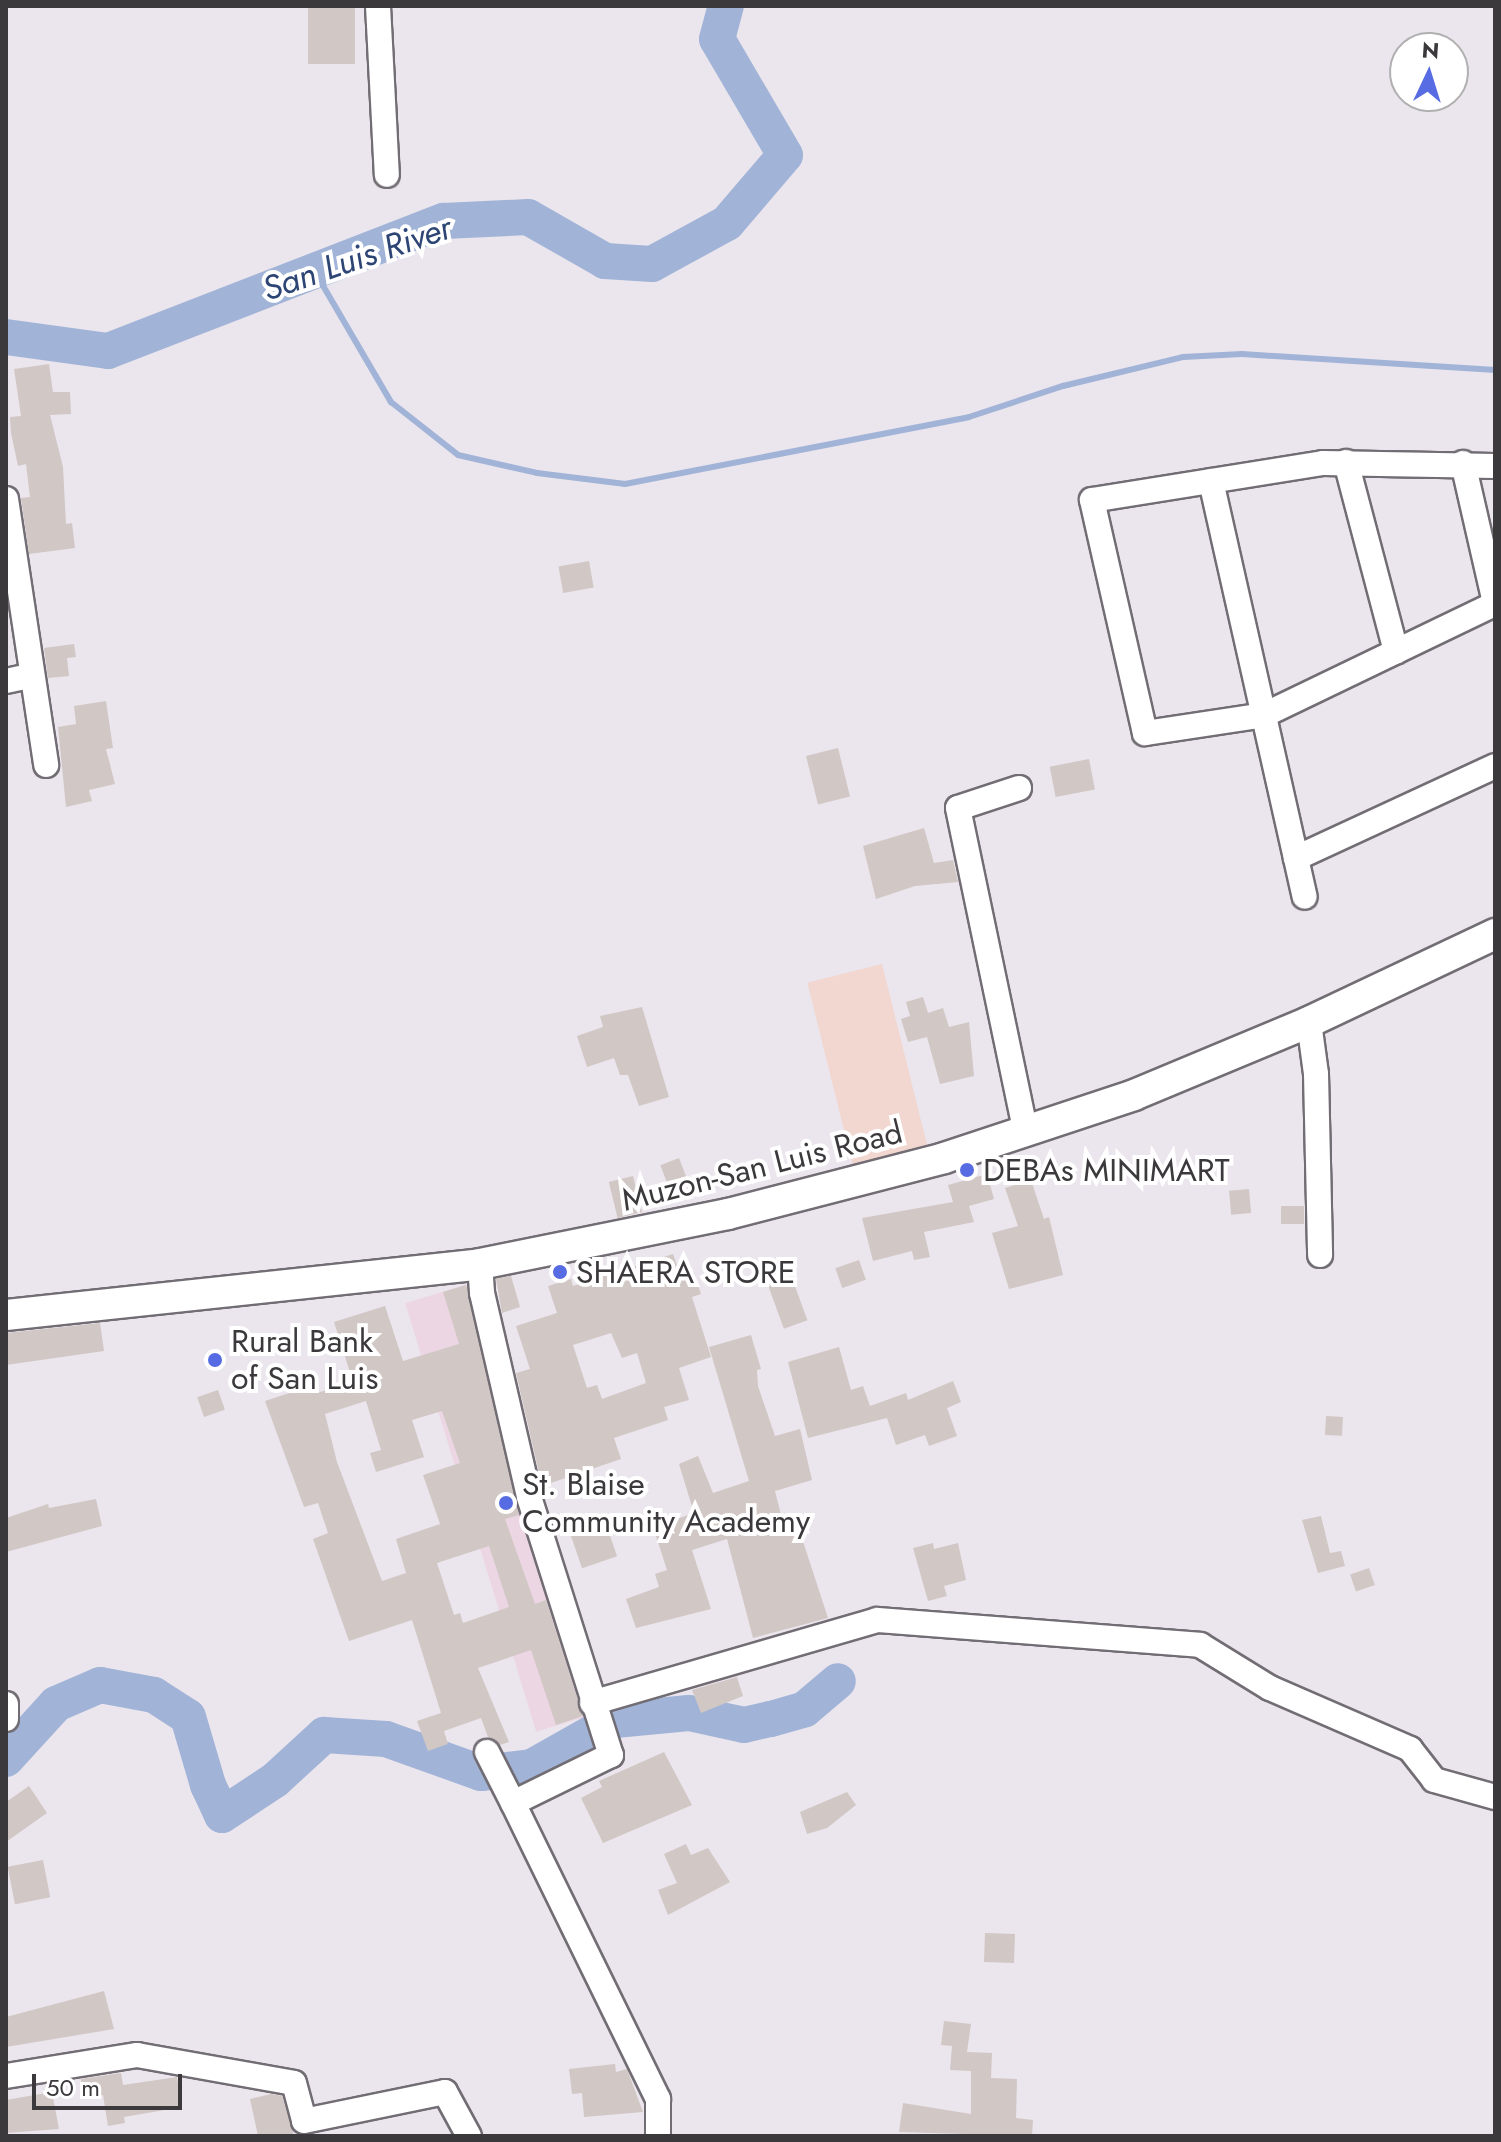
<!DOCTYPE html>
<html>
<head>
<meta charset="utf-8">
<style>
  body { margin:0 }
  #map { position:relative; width:1501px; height:2142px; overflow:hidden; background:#ebe5ed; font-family:Jost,sans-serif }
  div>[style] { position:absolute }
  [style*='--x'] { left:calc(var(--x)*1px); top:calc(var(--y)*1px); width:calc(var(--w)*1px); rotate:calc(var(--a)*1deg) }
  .industrial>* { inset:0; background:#f1d7d0; transform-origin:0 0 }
  .education>* { inset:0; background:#ecd6e4; transform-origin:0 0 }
  .stream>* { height:6px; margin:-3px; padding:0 3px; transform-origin:3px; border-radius:3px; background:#a1b4d7 }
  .river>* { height:36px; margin:-18px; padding:0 18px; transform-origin:18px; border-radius:18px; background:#a1b4d7 }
  .building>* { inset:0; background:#d1c7c4; transform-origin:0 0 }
  .roads { filter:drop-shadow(2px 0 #726d74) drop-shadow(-2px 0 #726d74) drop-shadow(0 2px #726d74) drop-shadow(0 -2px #726d74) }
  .minor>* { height:24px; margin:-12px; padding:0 12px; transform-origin:12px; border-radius:12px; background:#fff }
  .major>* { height:30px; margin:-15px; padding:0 15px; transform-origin:15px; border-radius:15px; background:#fff }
  .dots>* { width:22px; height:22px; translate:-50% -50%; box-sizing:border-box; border:4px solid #fff; border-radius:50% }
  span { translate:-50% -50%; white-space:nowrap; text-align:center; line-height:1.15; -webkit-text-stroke:8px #fff; paint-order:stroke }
  .street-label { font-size:32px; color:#3b393c }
  .poi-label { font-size:32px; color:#3b393c }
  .left { translate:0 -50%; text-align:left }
  .water-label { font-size:34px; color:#2d4574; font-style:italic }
  .frame { position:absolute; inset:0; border:8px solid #3b393c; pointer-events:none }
  .north { position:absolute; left:1389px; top:32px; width:80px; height:80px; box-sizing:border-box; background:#fff; border:2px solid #b1b0b1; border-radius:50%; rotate:4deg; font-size:22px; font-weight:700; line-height:32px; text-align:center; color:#3b393c }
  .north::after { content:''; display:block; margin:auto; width:28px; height:36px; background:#576ce2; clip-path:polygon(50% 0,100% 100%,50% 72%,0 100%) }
  .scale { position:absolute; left:32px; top:2074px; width:150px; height:36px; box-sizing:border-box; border:4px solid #3b393c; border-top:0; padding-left:10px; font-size:24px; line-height:28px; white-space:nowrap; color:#3b393c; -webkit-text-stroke:6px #fff; paint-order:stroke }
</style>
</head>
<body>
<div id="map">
  <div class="industrial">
    <i style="left:882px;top:964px;width:196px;height:77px;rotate:76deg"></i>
  </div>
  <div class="education">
    <i style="left:475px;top:1282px;width:448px;height:73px;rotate:73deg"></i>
  </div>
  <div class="stream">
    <i style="--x:315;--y:272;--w:151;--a:59.7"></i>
    <i style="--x:391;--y:402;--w:85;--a:38.3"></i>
    <i style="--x:458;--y:455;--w:81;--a:12.8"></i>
    <i style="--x:537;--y:473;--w:89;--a:7.1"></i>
    <i style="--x:625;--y:484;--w:350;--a:-11"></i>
    <i style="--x:969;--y:417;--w:99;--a:-18.3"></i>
    <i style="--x:1063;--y:386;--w:123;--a:-13.6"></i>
    <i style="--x:1183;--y:357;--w:59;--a:-2.9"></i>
    <i style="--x:1242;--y:354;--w:254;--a:3.6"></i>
  </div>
  <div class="river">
    <i style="--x:6;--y:337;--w:103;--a:7.8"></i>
    <i style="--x:108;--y:351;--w:360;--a:-21.2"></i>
    <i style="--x:444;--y:221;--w:84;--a:-2.7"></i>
    <i style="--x:528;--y:217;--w:89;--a:29.7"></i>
    <i style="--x:605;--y:261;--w:47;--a:3.7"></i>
    <i style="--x:652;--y:264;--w:85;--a:-28.7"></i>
    <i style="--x:727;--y:223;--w:89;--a:-49.5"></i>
    <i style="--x:785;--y:155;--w:134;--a:-120.4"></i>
    <i style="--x:717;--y:39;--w:34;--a:-75"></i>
    <i style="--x:6;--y:1759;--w:74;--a:-47.7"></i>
    <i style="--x:56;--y:1704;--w:48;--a:-23.4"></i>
    <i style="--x:100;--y:1685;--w:55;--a:10.5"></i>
    <i style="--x:154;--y:1695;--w:40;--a:32.9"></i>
    <i style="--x:188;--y:1717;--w:71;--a:73.6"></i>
    <i style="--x:208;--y:1785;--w:33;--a:65"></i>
    <i style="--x:222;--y:1815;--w:64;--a:-33.4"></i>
    <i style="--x:275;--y:1780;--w:67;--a:-42.6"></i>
    <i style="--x:324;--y:1735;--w:62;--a:3.7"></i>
    <i style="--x:386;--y:1739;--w:101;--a:19.7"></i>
    <i style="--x:481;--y:1773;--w:51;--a:-6.7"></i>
    <i style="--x:532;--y:1767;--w:95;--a:-29.5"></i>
    <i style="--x:615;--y:1720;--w:74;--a:-5.4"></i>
    <i style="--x:689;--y:1713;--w:56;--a:12.3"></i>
    <i style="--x:744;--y:1725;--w:28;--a:-13"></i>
    <i style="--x:771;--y:1719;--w:35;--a:-16"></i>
    <i style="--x:805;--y:1709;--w:43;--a:-40.3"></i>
  </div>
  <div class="building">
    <i style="left:308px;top:6px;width:47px;height:58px"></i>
    <i style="clip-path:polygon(49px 364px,53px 392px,70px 392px,71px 414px,50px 415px,63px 467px,66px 524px,72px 523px,75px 548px,29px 554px,21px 498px,30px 497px,26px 464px,18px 466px,11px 433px,10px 417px,21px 416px,14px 369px)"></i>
    <i style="left:589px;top:561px;width:27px;height:31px;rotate:80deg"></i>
    <i style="clip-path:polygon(74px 644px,76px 657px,67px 658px,69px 676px,48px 678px,44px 648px)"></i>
    <i style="clip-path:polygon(106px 701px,113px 748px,106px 749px,115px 784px,89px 790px,92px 801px,66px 807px,58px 727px,76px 724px,74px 706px)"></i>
    <i style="left:838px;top:748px;width:50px;height:33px;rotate:76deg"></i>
    <i style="left:1089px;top:759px;width:31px;height:40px;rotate:79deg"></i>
    <i style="clip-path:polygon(924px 828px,934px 863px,953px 860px,958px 882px,915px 886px,876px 899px,863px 846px)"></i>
    <i style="clip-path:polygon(923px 997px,928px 1013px,943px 1008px,949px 1027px,969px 1022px,974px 1076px,940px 1084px,927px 1037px,908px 1042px,901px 1019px,910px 1016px,906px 1002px)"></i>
    <i style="clip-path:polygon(642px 1007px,669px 1097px,639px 1106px,628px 1075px,620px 1075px,614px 1058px,587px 1067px,577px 1036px,603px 1027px,600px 1016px)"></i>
    <i style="left:679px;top:1158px;width:25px;height:20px;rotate:69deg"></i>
    <i style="clip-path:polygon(987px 1174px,994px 1199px,969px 1206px,974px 1222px,924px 1232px,930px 1257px,914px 1260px,912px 1251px,873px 1261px,862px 1218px,953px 1202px,948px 1185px)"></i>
    <i style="left:633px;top:1176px;width:37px;height:25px;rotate:76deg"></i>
    <i style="clip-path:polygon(1031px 1180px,1044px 1219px,1049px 1217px,1063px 1275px,1009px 1289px,992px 1233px,1018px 1226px,1005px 1188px)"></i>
    <i style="left:1249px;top:1189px;width:24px;height:20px;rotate:85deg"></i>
    <i style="left:1304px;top:1206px;width:18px;height:23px;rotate:90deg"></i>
    <i style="clip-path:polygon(evenodd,673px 1254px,681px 1276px,694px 1272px,701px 1294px,692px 1297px,711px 1357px,679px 1368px,689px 1400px,664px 1407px,668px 1420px,614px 1438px,621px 1459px,542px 1486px,516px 1373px,530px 1369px,516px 1326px,557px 1313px,548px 1286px,571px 1279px,573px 1286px,673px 1254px,611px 1333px,622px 1358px,637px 1353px,646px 1383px,602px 1399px,597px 1385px,587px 1388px,573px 1345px,611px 1333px)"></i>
    <i style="left:859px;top:1260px;width:21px;height:25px;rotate:71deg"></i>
    <i style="clip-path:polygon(511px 1276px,520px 1307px,502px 1313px,496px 1279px)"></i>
    <i style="left:792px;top:1278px;width:45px;height:25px;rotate:70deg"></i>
    <i style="clip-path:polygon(evenodd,466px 1285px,519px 1515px,505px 1519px,535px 1604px,546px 1600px,583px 1716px,556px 1725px,531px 1650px,478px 1668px,509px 1742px,500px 1745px,488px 1737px,481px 1718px,444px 1731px,448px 1744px,428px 1751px,417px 1721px,441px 1713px,412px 1620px,349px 1641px,313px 1539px,328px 1533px,318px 1503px,304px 1507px,265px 1401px,314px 1385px,317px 1393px,353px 1382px,334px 1322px,385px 1306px,403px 1361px,459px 1344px,443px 1292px,466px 1285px,366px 1401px,381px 1450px,370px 1453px,376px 1472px,424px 1457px,412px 1420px,442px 1411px,460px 1463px,423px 1475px,440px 1524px,396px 1539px,406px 1573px,382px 1581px,337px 1462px,325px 1414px,366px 1401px,466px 1285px,489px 1546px,509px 1607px,463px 1623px,460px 1613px,454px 1615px,437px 1563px,489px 1546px)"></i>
    <i style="clip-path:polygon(100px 1323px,104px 1351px,6px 1365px,6px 1333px)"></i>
    <i style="clip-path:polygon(751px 1335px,761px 1369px,757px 1370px,758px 1386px,775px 1436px,800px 1429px,812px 1480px,775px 1491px,783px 1523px,796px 1520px,828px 1618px,753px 1638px,727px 1539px,692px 1550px,711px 1609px,636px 1628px,626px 1599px,659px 1587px,655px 1574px,667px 1570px,653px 1527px,694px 1513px,679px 1464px,698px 1456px,713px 1493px,749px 1481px,709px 1347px)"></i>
    <i style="clip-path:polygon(839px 1347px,851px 1390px,863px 1386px,870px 1406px,906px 1393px,908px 1400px,953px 1381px,961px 1402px,947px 1408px,957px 1436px,929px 1446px,925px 1435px,896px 1445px,887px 1418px,808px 1438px,788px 1362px)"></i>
    <i style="left:218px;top:1390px;width:21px;height:22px;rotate:71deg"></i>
    <i style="left:1326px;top:1416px;width:17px;height:19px;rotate:3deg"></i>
    <i style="clip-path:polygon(96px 1499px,102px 1526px,6px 1552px,6px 1518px,48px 1504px,49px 1508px)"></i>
    <i style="clip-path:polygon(1321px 1516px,1330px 1553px,1341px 1551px,1345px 1566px,1318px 1573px,1302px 1520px)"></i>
    <i style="left:606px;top:1524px;width:34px;height:37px;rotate:71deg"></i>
    <i style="clip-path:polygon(933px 1543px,934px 1549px,958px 1543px,966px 1580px,944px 1586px,947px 1596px,928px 1601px,913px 1548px)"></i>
    <i style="left:1369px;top:1568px;width:18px;height:20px;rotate:71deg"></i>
    <i style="clip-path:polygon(737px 1677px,743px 1696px,701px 1713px,692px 1690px)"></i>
    <i style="clip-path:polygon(664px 1752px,692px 1805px,603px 1843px,581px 1798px,602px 1787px,599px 1781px)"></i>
    <i style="clip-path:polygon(29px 1786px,47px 1813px,6px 1842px,6px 1802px)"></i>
    <i style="clip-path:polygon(847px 1792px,856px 1805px,827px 1828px,807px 1834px,800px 1812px)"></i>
    <i style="clip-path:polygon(686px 1844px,691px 1855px,708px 1848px,730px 1882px,668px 1915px,658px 1890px,677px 1883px,664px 1854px)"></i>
    <i style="left:43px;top:1860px;width:38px;height:36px;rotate:79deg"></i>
    <i style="left:985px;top:1933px;width:30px;height:29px;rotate:2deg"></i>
    <i style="clip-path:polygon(104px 1991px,114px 2029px,6px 2047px,6px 2017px)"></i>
    <i style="clip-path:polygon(944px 2021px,971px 2024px,967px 2052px,992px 2053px,991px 2078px,1017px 2079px,1016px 2118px,1033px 2120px,1032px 2136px,899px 2132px,903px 2103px,971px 2114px,971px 2071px,950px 2070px,952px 2046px,941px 2045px)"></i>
    <i style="clip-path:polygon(615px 2064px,616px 2072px,627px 2069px,643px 2112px,584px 2117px,582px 2093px,572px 2094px,569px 2069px)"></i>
    <i style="clip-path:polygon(121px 2073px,123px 2085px,177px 2077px,182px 2107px,124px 2117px,125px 2123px,108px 2126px,103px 2095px,83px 2098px,81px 2079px)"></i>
    <i style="clip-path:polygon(52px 2092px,59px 2129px,6px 2133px,6px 2100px)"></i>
    <i style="clip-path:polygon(271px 2094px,282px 2096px,294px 2136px,258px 2136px,250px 2099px)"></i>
  </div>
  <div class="roads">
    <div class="minor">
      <i style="--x:378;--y:6;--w:169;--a:87"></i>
      <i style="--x:1346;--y:462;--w:196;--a:75.2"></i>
      <i style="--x:1463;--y:463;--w:144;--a:77.1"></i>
      <i style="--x:1495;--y:466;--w:172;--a:-179"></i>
      <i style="--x:1323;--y:463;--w:234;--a:170.9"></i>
      <i style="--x:1092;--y:500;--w:239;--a:77.2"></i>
      <i style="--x:1145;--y:733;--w:120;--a:-8.6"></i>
      <i style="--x:1264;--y:715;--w:256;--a:-25.7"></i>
      <i style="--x:1211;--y:481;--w:426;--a:77.3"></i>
      <i style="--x:6;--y:499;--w:269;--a:81.4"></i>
      <i style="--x:6;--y:681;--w:25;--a:-12"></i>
      <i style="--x:1019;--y:788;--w:64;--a:161.8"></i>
      <i style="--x:958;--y:808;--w:332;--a:78.2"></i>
      <i style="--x:1296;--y:858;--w:219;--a:-24.8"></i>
      <i style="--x:1309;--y:1022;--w:52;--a:82.3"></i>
      <i style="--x:1316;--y:1074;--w:181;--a:88.7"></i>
      <i style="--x:480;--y:1264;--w:29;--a:86"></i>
      <i style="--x:482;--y:1293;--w:209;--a:77"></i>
      <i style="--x:529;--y:1497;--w:271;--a:72.4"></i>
      <i style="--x:611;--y:1755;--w:109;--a:153.9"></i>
      <i style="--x:513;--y:1803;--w:330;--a:63.9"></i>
      <i style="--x:658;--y:2099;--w:37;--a:90"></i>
      <i style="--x:592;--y:1703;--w:297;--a:-16.2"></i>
      <i style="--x:877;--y:1620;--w:324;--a:4.4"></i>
      <i style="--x:1200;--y:1645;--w:82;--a:31.6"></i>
      <i style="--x:1270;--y:1688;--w:153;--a:23.5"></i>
      <i style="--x:1410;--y:1749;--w:39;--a:52"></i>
      <i style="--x:1434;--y:1780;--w:63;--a:15.6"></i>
      <i style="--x:6;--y:1704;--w:15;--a:90"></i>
      <i style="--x:487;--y:1752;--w:57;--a:63"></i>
      <i style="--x:6;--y:2076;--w:133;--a:-9.1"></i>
      <i style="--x:137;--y:2055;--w:159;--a:10.1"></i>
      <i style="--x:294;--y:2083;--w:39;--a:75"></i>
      <i style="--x:304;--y:2121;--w:144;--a:-11.6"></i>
      <i style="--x:445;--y:2092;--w:50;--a:61.4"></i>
    </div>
    <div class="major">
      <i style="--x:6;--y:1315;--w:477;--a:-6.1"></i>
      <i style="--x:480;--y:1264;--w:253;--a:-11.4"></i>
      <i style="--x:728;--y:1214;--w:223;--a:-14.5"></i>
      <i style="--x:944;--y:1158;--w:200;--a:-18.3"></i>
      <i style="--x:1134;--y:1095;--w:190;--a:-22.6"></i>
      <i style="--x:1309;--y:1022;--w:206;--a:-25.3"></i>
    </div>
  </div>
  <div class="dots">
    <i style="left:967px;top:1170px;background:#576ce2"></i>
    <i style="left:560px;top:1272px;background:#576ce2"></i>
    <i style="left:215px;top:1360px;background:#576ce2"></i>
    <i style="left:506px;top:1503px;background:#576ce2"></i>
  </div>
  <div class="street-label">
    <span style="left:762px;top:1166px;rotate:-14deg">Muzon-San Luis Road</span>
  </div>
  <div class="poi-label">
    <span class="left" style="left:983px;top:1170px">DEBAs MINIMART</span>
    <span class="left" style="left:576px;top:1272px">SHAERA STORE</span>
    <span class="left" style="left:231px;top:1360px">Rural Bank<br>of San Luis</span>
    <span class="left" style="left:522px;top:1503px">St. Blaise<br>Community Academy</span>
  </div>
  <div class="water-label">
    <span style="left:357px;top:258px;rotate:-19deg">San Luis River</span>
  </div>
  <div class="frame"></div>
  <div class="north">N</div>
  <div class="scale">50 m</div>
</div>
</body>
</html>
